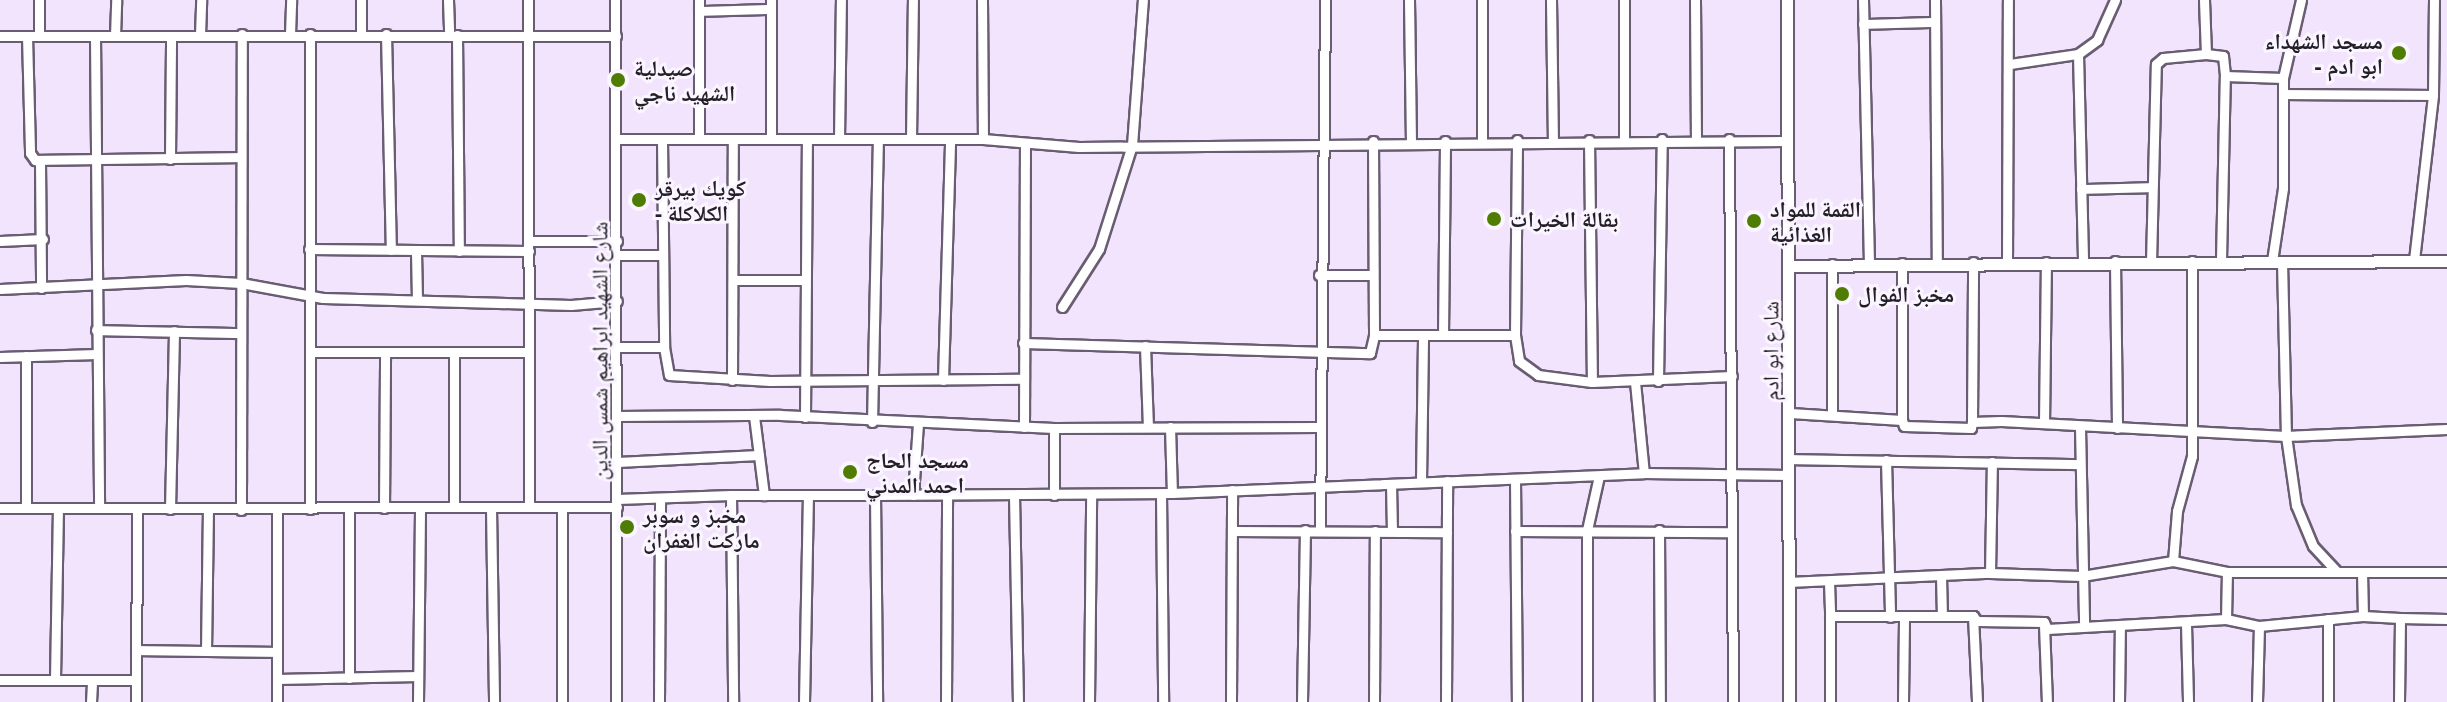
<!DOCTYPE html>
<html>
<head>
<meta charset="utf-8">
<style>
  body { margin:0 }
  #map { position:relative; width:2447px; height:702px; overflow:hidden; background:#f2e4fd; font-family:"Noto Sans","Noto Naskh Arabic",sans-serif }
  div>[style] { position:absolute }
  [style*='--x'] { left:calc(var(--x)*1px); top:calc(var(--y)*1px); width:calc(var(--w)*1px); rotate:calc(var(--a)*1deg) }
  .roads { filter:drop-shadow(2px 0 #695d72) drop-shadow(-2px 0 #695d72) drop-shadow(0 2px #695d72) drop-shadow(0 -2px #695d72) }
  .minor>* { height:9px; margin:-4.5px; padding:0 4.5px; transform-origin:4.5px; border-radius:4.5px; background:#fff }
  .tertiary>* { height:11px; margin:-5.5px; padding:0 5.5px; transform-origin:5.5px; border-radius:5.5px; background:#fff }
  .dots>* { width:22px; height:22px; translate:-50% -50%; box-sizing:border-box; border:4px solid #faf5ff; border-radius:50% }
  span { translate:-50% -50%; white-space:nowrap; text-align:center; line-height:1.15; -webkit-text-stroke:6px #faf5ff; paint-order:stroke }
  .poi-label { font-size:22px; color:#231e27; font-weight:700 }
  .right { translate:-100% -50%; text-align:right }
  .left { translate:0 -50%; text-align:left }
  .street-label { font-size:22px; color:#231e27 }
</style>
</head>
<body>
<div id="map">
  <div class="roads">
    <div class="minor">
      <i style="--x:39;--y:0;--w:36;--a:90"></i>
      <i style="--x:448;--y:0;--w:34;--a:88"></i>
      <i style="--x:528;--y:0;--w:507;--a:89.89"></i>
      <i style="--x:615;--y:0;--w:702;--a:89.92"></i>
      <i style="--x:982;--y:0;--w:139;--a:89.6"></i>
      <i style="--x:1409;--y:0;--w:142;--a:89.2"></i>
      <i style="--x:1551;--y:0;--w:140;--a:89.2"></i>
      <i style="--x:1695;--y:0;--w:139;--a:89.6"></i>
      <i style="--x:1863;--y:0;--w:263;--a:88.7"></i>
      <i style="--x:1935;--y:0;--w:262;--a:89.6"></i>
      <i style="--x:2204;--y:0;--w:54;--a:87.9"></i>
      <i style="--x:2206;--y:54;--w:17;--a:7"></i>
      <i style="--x:2223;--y:56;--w:20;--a:84"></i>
      <i style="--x:2225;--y:76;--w:58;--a:2"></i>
      <i style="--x:699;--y:11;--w:72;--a:-1.6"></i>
      <i style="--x:1863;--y:24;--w:72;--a:-1.6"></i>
      <i style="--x:290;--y:34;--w:34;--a:-88"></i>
      <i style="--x:361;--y:34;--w:34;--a:-90"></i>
      <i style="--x:386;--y:34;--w:216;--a:88.7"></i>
      <i style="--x:200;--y:35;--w:35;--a:-88"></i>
      <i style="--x:457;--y:35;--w:216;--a:89.5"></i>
      <i style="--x:0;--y:36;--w:616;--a:0"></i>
      <i style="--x:27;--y:36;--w:117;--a:88.5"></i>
      <i style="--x:30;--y:153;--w:9;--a:54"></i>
      <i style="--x:35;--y:160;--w:206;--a:-0.8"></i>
      <i style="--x:95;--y:36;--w:472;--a:89.5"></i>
      <i style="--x:115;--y:36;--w:36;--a:-88"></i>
      <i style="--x:2078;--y:54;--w:208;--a:88.6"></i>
      <i style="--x:2010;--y:64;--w:69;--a:-8.4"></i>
      <i style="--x:2078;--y:54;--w:24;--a:-36"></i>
      <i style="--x:2097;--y:40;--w:44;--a:-65.8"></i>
      <i style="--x:2284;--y:94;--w:149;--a:0.4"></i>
      <i style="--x:616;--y:139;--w:367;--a:0"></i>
      <i style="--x:983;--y:139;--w:96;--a:4.8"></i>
      <i style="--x:1079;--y:147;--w:708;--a:-0.49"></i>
      <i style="--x:662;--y:139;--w:208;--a:89.4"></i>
      <i style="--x:664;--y:347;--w:28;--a:80"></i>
      <i style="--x:669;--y:375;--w:101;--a:3.4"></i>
      <i style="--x:770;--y:381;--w:253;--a:-0.5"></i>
      <i style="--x:699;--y:139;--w:139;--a:-90"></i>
      <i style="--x:771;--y:139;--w:139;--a:-90"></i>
      <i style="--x:839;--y:139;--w:139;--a:-89.2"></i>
      <i style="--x:911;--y:139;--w:139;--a:-89.2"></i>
      <i style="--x:1624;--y:139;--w:139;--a:-90"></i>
      <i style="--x:1729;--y:139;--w:563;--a:89.59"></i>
      <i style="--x:1482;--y:140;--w:140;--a:-90"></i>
      <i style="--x:1589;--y:140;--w:242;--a:89.3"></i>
      <i style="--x:1373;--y:141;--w:194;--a:89.7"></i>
      <i style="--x:170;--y:159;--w:123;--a:-89.5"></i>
      <i style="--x:40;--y:162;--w:126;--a:89.5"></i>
      <i style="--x:2081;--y:189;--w:71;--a:-1.6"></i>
      <i style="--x:0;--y:241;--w:43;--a:-2.7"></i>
      <i style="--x:529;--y:241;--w:88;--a:0"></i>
      <i style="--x:309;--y:249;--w:220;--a:0.5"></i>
      <i style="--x:416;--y:251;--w:49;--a:88.8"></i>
      <i style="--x:617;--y:255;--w:46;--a:0"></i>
      <i style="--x:2221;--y:260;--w:184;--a:-88.8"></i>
      <i style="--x:2414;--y:260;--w:166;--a:-83.4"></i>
      <i style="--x:2433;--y:95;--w:95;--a:-89.4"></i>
      <i style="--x:2115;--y:261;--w:167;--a:89.3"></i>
      <i style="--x:2272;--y:261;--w:74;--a:-81.4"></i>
      <i style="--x:2283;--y:188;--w:110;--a:-90"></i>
      <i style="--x:2283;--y:78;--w:80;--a:-77"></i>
      <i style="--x:2282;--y:261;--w:175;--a:88.7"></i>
      <i style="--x:2286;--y:436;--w:70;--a:81.8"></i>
      <i style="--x:2296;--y:505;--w:44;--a:67.5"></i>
      <i style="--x:2313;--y:546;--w:34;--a:47"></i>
      <i style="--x:2007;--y:262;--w:262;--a:-89.8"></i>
      <i style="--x:2151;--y:263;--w:199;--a:-88.6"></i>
      <i style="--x:2156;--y:64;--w:9;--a:-41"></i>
      <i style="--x:2163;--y:58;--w:43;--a:-5.3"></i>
      <i style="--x:1832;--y:264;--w:150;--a:90"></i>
      <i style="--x:1319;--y:275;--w:54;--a:0"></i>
      <i style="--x:733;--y:280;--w:71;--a:0"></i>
      <i style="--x:0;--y:289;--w:186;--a:-2.8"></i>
      <i style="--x:186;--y:280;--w:55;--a:3.1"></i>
      <i style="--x:241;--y:283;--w:83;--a:10.4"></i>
      <i style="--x:323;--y:298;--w:248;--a:1.6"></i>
      <i style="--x:571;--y:305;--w:46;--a:-5"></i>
      <i style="--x:1062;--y:307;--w:69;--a:-57.5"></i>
      <i style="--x:1099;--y:249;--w:109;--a:-72.4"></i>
      <i style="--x:1132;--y:145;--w:145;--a:-85.7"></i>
      <i style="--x:96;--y:330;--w:145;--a:1.2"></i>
      <i style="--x:1443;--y:335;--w:194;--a:-89.4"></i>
      <i style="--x:1515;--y:335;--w:195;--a:-89.4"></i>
      <i style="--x:1023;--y:343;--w:347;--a:1.7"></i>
      <i style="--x:1370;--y:353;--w:18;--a:-77"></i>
      <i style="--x:1374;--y:335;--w:141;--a:0"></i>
      <i style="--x:1515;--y:335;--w:26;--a:81"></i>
      <i style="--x:1519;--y:361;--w:24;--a:36"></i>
      <i style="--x:1538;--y:375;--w:54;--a:7.4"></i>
      <i style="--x:1592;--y:382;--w:140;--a:-2.5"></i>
      <i style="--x:1145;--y:346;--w:81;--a:87.9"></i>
      <i style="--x:618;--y:347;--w:46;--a:0"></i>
      <i style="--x:311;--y:352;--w:218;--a:0"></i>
      <i style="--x:26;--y:356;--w:152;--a:90"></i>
      <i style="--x:0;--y:357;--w:97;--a:-1.8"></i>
      <i style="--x:732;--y:380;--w:241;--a:-89.8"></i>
      <i style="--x:943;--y:380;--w:241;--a:-88.3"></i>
      <i style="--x:1658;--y:381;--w:242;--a:-89.1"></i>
      <i style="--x:1635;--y:382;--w:91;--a:84.4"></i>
      <i style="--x:1790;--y:413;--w:112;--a:3.6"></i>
      <i style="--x:1902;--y:420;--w:6;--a:72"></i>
      <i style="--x:1904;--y:426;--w:67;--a:1.7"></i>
      <i style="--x:1971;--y:428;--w:6;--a:-81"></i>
      <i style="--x:1972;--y:422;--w:29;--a:-2"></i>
      <i style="--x:2001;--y:421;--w:285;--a:3"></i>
      <i style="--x:2286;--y:436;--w:161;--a:-2.5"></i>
      <i style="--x:617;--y:416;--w:163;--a:-0.4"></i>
      <i style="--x:780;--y:415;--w:274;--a:2.7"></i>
      <i style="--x:1054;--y:428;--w:266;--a:-0.2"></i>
      <i style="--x:754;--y:416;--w:80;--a:82.8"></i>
      <i style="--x:805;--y:417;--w:278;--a:-89.6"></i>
      <i style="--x:1902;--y:420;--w:157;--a:-90"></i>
      <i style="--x:872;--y:422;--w:282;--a:-88.8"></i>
      <i style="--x:1972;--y:422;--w:160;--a:-89.6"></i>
      <i style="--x:2044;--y:423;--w:161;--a:-89.3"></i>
      <i style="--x:1024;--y:427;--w:284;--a:-89.8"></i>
      <i style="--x:1170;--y:427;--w:66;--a:88.3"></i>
      <i style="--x:2080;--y:427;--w:199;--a:88.8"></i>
      <i style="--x:1789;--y:459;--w:291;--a:1"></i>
      <i style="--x:1886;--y:460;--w:157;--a:88.5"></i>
      <i style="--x:617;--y:462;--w:142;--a:-2.8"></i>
      <i style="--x:1515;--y:479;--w:223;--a:89.5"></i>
      <i style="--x:1421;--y:482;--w:147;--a:-89.2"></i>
      <i style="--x:1391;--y:484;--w:47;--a:88.8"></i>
      <i style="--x:1161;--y:494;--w:208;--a:89.4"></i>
      <i style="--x:731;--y:495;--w:77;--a:0"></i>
      <i style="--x:875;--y:495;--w:297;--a:-0.4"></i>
      <i style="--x:1172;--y:493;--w:472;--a:-2.4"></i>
      <i style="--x:1644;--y:473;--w:145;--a:0.8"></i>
      <i style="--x:913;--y:495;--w:71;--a:-86"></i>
      <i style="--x:1014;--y:495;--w:207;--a:88.9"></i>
      <i style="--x:1054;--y:495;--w:67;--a:-90"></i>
      <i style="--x:617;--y:499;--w:114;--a:-2"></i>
      <i style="--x:731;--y:495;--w:207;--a:89.4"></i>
      <i style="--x:454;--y:507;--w:155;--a:-90"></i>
      <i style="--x:0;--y:508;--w:617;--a:-0.09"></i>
      <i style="--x:384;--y:508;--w:156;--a:-89.6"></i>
      <i style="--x:491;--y:508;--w:194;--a:89.1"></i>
      <i style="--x:170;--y:509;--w:178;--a:-88.7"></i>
      <i style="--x:310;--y:509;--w:475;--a:-90"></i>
      <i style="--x:241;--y:510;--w:476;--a:-89.9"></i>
      <i style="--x:1320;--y:530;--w:530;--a:-89.46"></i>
      <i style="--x:1659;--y:530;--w:172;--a:89.7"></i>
      <i style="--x:1232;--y:531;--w:215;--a:0.3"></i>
      <i style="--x:1515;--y:531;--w:215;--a:0.3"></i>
      <i style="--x:2173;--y:561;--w:50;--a:-85.4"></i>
      <i style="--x:2177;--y:511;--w:57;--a:-74.7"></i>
      <i style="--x:2192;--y:456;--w:195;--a:-90"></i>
      <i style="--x:2362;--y:572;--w:44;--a:88.7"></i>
      <i style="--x:1990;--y:573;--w:111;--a:-89"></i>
      <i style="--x:1941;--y:576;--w:40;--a:88.6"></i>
      <i style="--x:1788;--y:582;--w:202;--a:-2.6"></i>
      <i style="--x:1990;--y:573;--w:92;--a:1.9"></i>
      <i style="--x:2082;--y:576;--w:92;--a:-9.4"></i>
      <i style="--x:2173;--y:561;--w:55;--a:11.5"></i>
      <i style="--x:2227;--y:572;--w:220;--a:0"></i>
      <i style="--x:1829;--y:582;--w:34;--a:88"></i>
      <i style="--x:1830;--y:616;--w:143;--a:0"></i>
      <i style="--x:1973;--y:616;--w:6;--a:51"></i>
      <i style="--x:1977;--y:621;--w:67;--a:0.9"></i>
      <i style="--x:2044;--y:622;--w:8;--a:67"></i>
      <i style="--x:2047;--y:629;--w:179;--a:-3.2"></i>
      <i style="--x:2226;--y:619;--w:34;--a:12"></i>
      <i style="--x:2259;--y:626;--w:104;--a:-5.5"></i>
      <i style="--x:2363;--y:616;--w:37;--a:3"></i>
      <i style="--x:1830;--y:616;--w:86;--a:90"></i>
      <i style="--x:1973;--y:616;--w:86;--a:87.3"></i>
      <i style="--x:2226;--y:619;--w:47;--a:-88.8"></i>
      <i style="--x:2328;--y:619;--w:83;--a:90"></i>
      <i style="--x:2186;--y:624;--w:78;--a:88.5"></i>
      <i style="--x:2044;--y:625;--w:77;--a:87.8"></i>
      <i style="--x:136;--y:650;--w:141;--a:0.8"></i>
      <i style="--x:206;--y:651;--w:141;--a:-89.2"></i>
      <i style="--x:349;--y:678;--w:170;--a:-90"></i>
      <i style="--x:55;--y:679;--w:171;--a:-89"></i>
      <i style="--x:277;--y:679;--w:141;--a:-1.2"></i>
      <i style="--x:0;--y:680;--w:136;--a:0"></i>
      <i style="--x:91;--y:702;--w:22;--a:-87"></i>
      <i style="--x:136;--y:702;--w:193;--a:-89.7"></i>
      <i style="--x:277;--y:702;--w:192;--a:-90"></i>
      <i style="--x:418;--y:702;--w:194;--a:-89.4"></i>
      <i style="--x:562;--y:702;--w:195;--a:-90"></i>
      <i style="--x:659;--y:702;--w:204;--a:-89.7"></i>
      <i style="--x:804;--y:702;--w:207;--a:-88.9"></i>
      <i style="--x:808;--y:495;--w:67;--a:0"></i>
      <i style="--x:875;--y:495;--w:207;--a:89.4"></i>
      <i style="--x:946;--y:702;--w:206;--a:-89.7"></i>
      <i style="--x:1089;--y:702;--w:207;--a:-89.4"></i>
      <i style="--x:1231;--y:702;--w:212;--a:-89.7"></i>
      <i style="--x:1302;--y:702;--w:172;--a:-89"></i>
      <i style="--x:1374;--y:702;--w:171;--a:-89.7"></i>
      <i style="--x:1446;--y:702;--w:221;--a:-89.7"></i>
      <i style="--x:1587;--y:702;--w:172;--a:-90"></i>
      <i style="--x:1587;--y:530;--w:55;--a:-77.5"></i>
      <i style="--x:1903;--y:702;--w:85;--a:-89.3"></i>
      <i style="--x:2119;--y:702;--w:77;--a:-89.3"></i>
      <i style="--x:2257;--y:702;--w:76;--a:-88.5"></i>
      <i style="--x:2399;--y:702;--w:84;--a:-89.3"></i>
      <i style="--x:2400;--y:618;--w:47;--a:1.2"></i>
    </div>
    <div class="tertiary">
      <i style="--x:1787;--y:0;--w:702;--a:89.84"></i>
      <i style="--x:1789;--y:266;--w:658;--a:-0.44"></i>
    </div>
  </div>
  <div class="dots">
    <i style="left:2399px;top:53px;background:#4f7d04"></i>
    <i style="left:618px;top:80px;background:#4f7d04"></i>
    <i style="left:639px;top:200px;background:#4f7d04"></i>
    <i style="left:1494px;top:219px;background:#4f7d04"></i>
    <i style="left:1754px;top:221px;background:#4f7d04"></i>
    <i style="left:1842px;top:294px;background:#4f7d04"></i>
    <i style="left:850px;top:472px;background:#4f7d04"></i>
    <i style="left:627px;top:527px;background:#4f7d04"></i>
  </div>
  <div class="poi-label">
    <span class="right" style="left:2383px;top:53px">مسجد الشهداء<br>- ابو ادم</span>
    <span class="left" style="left:634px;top:80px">صيدلية<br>الشهيد ناجي</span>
    <span class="left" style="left:655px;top:200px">كويك بيرقر<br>- الكلاكلة</span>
    <span class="left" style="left:1770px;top:221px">القمة للمواد<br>الغذائية</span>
    <span class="left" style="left:1510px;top:219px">بقالة الخيرات</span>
    <span class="left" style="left:1858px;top:294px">مخبز الفوال</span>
    <span class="left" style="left:866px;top:472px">مسجد الحاج<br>احمد المدني</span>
    <span class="left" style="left:643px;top:527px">مخبز و سوبر<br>ماركت الغفران</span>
  </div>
  <div class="street-label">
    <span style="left:599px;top:351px;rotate:-90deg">شارع الشهيد ابراهيم شمس الدين</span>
    <span style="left:1770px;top:351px;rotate:-90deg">شارع ابو ادم</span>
  </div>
</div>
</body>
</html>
